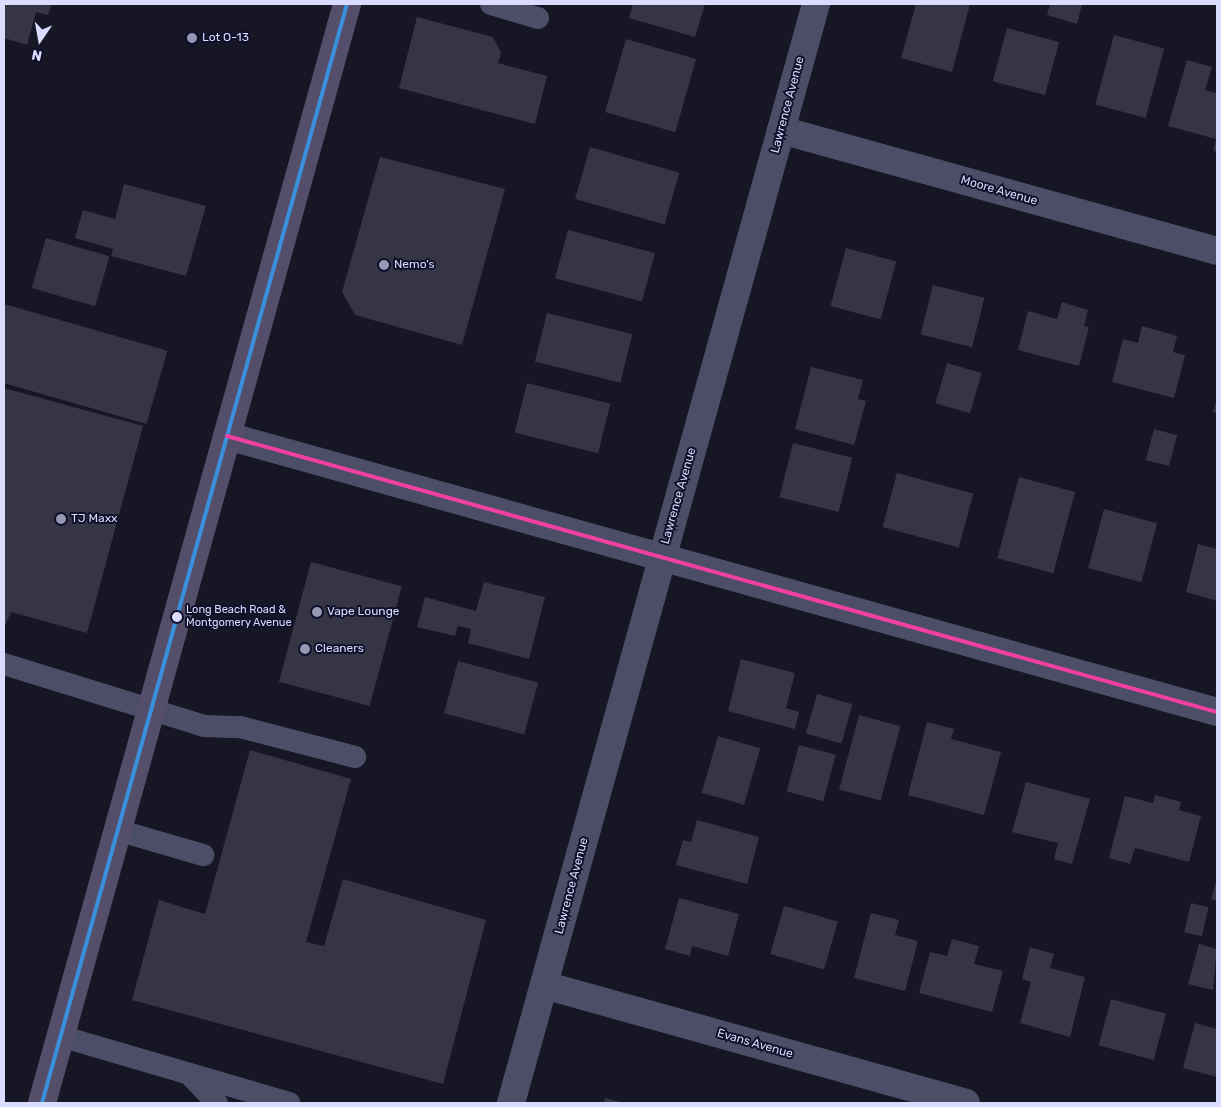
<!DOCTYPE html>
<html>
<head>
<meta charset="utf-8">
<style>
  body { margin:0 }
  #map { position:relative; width:1221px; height:1107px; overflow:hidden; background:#171625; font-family:Rubik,sans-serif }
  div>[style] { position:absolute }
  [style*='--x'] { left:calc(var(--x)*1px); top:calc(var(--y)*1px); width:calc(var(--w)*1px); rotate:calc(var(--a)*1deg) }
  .building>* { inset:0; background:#353546; transform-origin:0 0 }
  .lane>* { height:22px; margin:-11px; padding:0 11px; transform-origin:11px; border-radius:11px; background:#4b4e66 }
  .street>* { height:28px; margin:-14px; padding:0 14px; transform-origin:14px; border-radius:14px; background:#4b4e66 }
  .primary>* { height:28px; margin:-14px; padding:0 14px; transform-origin:14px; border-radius:14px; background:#544e6b }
  .bus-1>* { height:4px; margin:-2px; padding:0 2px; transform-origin:2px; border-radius:2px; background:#3a90db }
  .bus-2>* { height:4px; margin:-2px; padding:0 2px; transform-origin:2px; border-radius:2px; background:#f240a1 }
  .dots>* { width:14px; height:14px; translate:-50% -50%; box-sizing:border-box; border:2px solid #11102b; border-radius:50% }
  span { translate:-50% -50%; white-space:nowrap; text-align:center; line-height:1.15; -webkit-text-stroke:4px #11102b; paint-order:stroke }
  .bus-label { font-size:11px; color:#dadcff }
  .left { translate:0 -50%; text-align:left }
  .poi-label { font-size:12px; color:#dadcff }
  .street-label { font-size:12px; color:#dadcff }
  .frame { position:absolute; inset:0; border:5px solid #dadcff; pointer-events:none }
  .north { position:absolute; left:15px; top:15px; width:50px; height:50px; -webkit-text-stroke:4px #11102b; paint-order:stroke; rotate:192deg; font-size:14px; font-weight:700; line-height:20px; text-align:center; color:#dadcff }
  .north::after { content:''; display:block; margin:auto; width:18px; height:22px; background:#dadcff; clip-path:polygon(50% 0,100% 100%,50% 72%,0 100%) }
</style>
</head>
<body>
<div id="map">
  <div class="building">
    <i style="clip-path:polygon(4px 4px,51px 5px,48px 15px,36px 12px,27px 45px,4px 38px)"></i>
    <i style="clip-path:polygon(633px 4px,705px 4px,695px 37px,629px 18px)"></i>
    <i style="clip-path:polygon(916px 4px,970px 4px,952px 72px,901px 58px)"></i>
    <i style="clip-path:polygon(1050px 4px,1082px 4px,1077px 24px,1047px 15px)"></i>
    <i style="clip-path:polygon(417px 17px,493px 37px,501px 53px,498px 63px,547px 76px,535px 124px,399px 88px)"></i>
    <i style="left:1007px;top:28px;width:54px;height:55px;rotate:15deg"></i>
    <i style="left:1114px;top:35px;width:52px;height:72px;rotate:15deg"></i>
    <i style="left:626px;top:39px;width:73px;height:76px;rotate:16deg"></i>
    <i style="clip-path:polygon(1187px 60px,1212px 67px,1205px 90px,1217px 93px,1217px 152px,1213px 151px,1216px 139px,1168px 126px)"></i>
    <i style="left:590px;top:147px;width:93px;height:54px;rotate:16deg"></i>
    <i style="clip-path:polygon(380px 157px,505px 189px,462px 345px,355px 315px,342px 292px)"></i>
    <i style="clip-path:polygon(124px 184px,206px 206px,186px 276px,111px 256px,113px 249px,75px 238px,83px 210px,115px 219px)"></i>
    <i style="left:568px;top:230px;width:90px;height:50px;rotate:15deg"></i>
    <i style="left:46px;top:238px;width:66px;height:52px;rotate:16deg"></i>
    <i style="left:846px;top:248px;width:52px;height:60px;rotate:15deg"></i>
    <i style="left:933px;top:285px;width:53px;height:51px;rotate:14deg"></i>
    <i style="clip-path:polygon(1062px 302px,1088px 310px,1084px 326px,1089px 327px,1079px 366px,1018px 350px,1028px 311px,1057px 319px)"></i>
    <i style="left:4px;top:304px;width:170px;height:76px;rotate:16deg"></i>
    <i style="left:547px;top:313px;width:88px;height:50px;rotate:14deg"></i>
    <i style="clip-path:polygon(1142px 326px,1177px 336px,1173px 352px,1185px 355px,1174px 398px,1112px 382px,1123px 339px,1138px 343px)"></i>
    <i style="left:947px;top:363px;width:36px;height:42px;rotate:16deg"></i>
    <i style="clip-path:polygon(811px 367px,863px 380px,858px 399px,866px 401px,854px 445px,795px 429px)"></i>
    <i style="left:527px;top:383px;width:86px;height:51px;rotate:14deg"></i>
    <i style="clip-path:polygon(4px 388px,143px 426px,87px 633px,11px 612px,4px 628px)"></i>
    <i style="clip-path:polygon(1217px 398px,1217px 413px,1213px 412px)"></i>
    <i style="left:1154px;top:429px;width:24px;height:32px;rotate:15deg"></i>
    <i style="left:793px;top:443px;width:61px;height:56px;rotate:14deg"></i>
    <i style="left:897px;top:473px;width:79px;height:56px;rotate:15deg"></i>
    <i style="left:1019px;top:477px;width:58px;height:84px;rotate:15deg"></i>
    <i style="left:1104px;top:509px;width:55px;height:61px;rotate:15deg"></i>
    <i style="clip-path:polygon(1198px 544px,1217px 549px,1217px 601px,1186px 592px)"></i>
    <i style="left:311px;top:562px;width:94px;height:124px;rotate:15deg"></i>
    <i style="clip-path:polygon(484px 582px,545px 597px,529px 659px,468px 643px,471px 629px,458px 626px,455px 636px,417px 627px,425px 597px,476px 611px)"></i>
    <i style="clip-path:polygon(741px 659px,795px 673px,786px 708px,799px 712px,795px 729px,728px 711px)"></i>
    <i style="left:458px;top:661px;width:83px;height:54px;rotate:15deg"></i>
    <i style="left:817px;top:694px;width:37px;height:41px;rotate:16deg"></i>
    <i style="left:859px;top:715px;width:43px;height:77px;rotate:15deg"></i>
    <i style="clip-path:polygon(927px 722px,954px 729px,951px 739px,1001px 752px,984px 815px,908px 795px)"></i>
    <i style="left:718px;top:736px;width:44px;height:59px;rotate:16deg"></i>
    <i style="left:799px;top:745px;width:38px;height:48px;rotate:15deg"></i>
    <i style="clip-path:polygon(250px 750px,351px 779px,306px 942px,324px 946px,343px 879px,486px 920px,443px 1084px,132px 1000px,159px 900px,205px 914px)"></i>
    <i style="clip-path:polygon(1026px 782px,1090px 799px,1072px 864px,1054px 859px,1058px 843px,1012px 832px)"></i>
    <i style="clip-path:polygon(1155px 795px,1181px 802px,1179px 810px,1201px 816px,1189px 862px,1135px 848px,1130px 864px,1109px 858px,1125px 796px,1153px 803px)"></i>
    <i style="clip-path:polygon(697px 820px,759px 837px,747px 884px,676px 865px,683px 840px,691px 842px)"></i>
    <i style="clip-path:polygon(1217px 878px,1217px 901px,1211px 899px)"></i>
    <i style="clip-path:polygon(679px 898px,739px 914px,728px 956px,692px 946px,690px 956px,665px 949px)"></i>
    <i style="left:1191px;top:903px;width:18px;height:30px;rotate:13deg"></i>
    <i style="left:784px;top:906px;width:56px;height:50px;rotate:16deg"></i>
    <i style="clip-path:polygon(871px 913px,899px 920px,895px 935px,918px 941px,905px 991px,854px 978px)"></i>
    <i style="clip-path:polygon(952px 939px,979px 946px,974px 964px,1003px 971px,992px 1012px,919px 993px,930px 952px,947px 956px)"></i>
    <i style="clip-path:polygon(1199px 944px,1217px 949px,1213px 990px,1188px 984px)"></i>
    <i style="clip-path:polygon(1030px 947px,1054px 954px,1050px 968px,1085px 977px,1070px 1037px,1020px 1023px,1031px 982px,1022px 979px)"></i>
    <i style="left:1111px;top:999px;width:57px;height:48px;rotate:15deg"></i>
    <i style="clip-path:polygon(1195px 1023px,1217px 1029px,1217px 1077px,1183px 1068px)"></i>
    <i style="clip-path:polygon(605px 1098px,624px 1103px,604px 1103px)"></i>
  </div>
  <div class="lane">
    <i style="--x:491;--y:4;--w:49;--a:16.6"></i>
    <i style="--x:4;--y:664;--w:209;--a:17.2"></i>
    <i style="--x:204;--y:726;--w:36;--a:2"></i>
    <i style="--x:240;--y:727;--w:119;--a:14.6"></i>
    <i style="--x:117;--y:830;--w:90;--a:16.2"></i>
    <i style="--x:60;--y:1036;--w:239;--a:16.3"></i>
    <i style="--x:191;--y:1076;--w:37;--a:46"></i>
  </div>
  <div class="street">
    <i style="--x:781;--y:130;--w:452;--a:15.5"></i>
    <i style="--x:227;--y:436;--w:1028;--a:15.58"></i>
    <i style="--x:544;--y:985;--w:438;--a:15.6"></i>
    <i style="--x:511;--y:1103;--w:1141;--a:-74.49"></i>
  </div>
  <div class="primary">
    <i style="--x:42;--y:1103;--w:1141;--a:-74.49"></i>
  </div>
  <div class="bus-1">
    <i style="--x:42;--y:1103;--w:1141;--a:-74.49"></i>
  </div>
  <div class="bus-2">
    <i style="--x:227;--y:436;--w:1028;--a:15.58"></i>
  </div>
  <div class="dots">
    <i style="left:192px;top:38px;background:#9697b3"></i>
    <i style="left:384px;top:265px;background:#9697b3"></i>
    <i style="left:61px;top:519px;background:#9697b3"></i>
    <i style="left:317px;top:612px;background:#9697b3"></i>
    <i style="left:177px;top:617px;background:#dadcff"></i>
    <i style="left:305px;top:649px;background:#9697b3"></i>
  </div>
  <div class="bus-label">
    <span class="left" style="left:186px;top:617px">Long Beach Road &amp;<br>Montgomery Avenue</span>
  </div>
  <div class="poi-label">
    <span class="left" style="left:202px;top:38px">Lot O-13</span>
    <span class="left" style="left:394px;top:265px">Nemo's</span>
    <span class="left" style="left:71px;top:519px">TJ Maxx</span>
    <span class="left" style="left:327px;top:612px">Vape Lounge</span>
    <span class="left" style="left:315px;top:649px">Cleaners</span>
  </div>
  <div class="street-label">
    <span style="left:788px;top:105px;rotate:-75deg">Lawrence Avenue</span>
    <span style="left:999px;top:191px;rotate:16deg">Moore Avenue</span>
    <span style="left:679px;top:496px;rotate:-74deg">Lawrence Avenue</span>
    <span style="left:572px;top:886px;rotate:-75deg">Lawrence Avenue</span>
    <span style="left:755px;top:1044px;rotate:16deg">Evans Avenue</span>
  </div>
  <div class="frame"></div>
  <div class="north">N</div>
</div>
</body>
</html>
